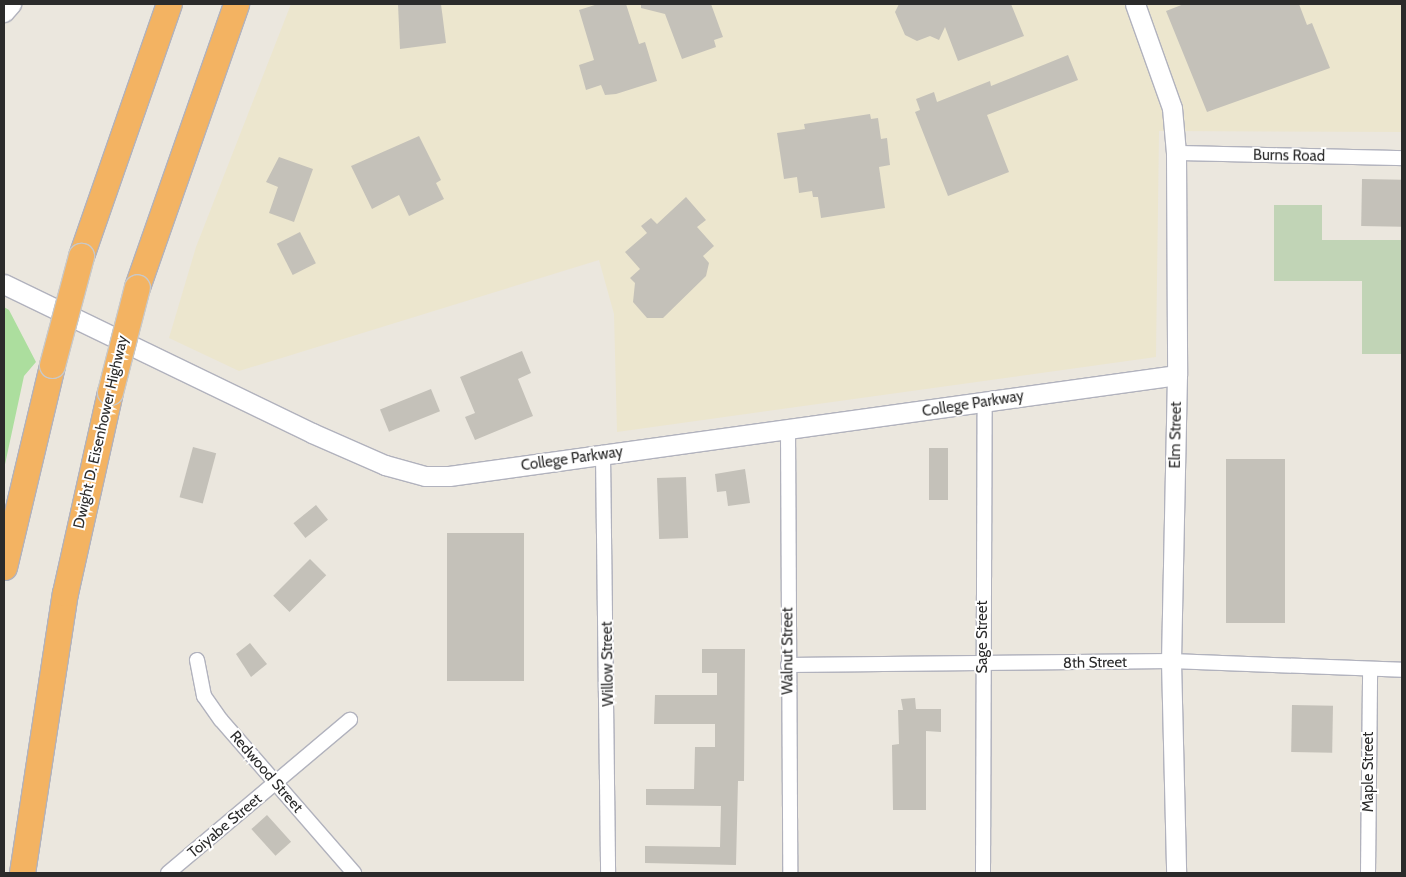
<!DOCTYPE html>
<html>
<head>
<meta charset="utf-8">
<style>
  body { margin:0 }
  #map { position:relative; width:1406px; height:877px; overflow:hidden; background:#ebe7de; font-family:Cabin,sans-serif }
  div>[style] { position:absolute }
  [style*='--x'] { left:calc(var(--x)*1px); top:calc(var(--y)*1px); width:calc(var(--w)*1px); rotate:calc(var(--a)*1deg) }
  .education>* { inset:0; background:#ece6ce }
  .green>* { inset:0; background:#acde9e }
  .cemetery>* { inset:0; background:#c1d4b6 }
  .building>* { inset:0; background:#c4c1b9; transform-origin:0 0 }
  .roads { filter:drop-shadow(1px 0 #b1b2bd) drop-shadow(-1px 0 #b1b2bd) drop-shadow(0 1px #b1b2bd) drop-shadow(0 -1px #b1b2bd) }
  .street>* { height:14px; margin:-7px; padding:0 7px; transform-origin:7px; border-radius:7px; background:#fff }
  .secondary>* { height:19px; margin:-9.5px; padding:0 9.5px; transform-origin:9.5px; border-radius:9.5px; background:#fff }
  .highway>* { height:25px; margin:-12.5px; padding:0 12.5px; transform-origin:12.5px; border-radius:12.5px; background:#f3b362 }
  .bridges { filter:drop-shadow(1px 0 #c8c8c8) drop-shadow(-1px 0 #c8c8c8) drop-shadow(0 1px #c8c8c8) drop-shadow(0 -1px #c8c8c8) }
  .highway-bridge>* { height:25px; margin:-12.5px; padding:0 12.5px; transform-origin:12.5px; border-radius:12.5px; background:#f3b362 }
  span { translate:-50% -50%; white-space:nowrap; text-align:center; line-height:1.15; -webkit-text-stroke:4px #fff; paint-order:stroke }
  .street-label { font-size:15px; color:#2b2b2b }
  .frame { position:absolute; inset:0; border:5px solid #2b2b2b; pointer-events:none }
</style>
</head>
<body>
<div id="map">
  <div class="education">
    <i style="clip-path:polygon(291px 4px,1402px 4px,1402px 132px,1159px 131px,1156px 357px,617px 432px,614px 314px,599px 260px,239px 371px,169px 338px,196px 247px)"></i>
  </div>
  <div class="green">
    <i style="clip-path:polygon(4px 307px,9px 310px,36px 362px,24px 376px,4px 469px)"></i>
  </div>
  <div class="cemetery">
    <i style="clip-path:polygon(1274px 205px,1322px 205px,1322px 240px,1402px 240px,1402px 354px,1362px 354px,1362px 281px,1274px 281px)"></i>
  </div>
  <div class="building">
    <i style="clip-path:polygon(398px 4px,441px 4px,446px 43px,400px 49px)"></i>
    <i style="clip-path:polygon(598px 4px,626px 4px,639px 44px,645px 42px,657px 81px,616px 94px,605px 95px,601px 85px,586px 90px,579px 65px,594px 60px,579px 10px)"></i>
    <i style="clip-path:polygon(641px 4px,711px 4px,723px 37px,714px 40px,716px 47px,682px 59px,665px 14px,641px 8px)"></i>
    <i style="clip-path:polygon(899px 4px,1011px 4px,1024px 36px,958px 61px,945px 27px,939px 40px,930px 36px,917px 41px,905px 35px,895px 12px)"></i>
    <i style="clip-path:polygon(1184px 4px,1299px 4px,1307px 25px,1312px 23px,1330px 68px,1207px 112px,1166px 11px)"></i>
    <i style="clip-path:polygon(1068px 55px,1078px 80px,987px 115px,1009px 172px,948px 196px,915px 112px,920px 110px,916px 99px,934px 92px,937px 102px,990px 81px,991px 86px)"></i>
    <i style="clip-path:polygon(870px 114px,871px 119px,878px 118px,881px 139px,887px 138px,890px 165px,879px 167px,885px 208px,821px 218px,818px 197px,813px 197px,812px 191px,799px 193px,797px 177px,784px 179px,777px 133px,805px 129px,804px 124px)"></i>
    <i style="clip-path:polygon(419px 136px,441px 180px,436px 183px,444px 199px,409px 216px,399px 195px,372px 209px,351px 166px)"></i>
    <i style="clip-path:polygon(279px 157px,313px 169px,294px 222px,269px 213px,278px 187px,266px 182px)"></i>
    <i style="left:1362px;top:179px;width:40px;height:47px;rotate:1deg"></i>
    <i style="clip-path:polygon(686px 197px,706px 220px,697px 227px,714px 246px,703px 256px,709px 263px,706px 276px,663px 318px,647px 318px,633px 302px,635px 283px,630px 278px,640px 269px,625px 252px,647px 233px,641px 226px,651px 218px,657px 224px)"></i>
    <i style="left:300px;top:232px;width:35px;height:26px;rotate:63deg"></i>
    <i style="clip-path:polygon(522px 351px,531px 373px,518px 379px,533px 416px,475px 440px,465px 417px,475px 413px,460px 377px)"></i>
    <i style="left:431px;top:389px;width:24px;height:55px;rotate:68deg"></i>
    <i style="left:193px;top:447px;width:24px;height:52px;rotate:15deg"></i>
    <i style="left:929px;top:448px;width:19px;height:52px"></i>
    <i style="left:1226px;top:459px;width:59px;height:164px"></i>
    <i style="clip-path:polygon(745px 469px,750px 503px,728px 506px,726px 491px,717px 492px,715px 474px)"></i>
    <i style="left:686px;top:477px;width:61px;height:29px;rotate:88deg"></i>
    <i style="left:316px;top:505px;width:19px;height:29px;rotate:51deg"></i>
    <i style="left:524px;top:533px;width:148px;height:77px;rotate:90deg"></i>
    <i style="left:310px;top:559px;width:23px;height:52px;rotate:45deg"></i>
    <i style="clip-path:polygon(250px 643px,267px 664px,251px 677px,236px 654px)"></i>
    <i style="clip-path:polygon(702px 649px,745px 649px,744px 781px,738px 781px,736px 865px,645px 863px,645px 846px,720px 847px,721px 806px,646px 805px,646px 789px,694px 789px,695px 747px,715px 747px,715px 724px,654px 724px,655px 695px,717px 695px,717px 673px,702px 673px)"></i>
    <i style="clip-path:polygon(915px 698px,916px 709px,941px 709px,941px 732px,926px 731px,926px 810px,893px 810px,892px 745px,899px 744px,898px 710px,903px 710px,901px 699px)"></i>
    <i style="left:1292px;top:705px;width:41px;height:47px;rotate:1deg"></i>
    <i style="left:267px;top:815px;width:36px;height:21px;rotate:48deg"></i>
  </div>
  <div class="roads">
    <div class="street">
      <i style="--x:1176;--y:153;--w:226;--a:1.3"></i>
      <i style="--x:788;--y:429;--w:444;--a:89.7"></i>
      <i style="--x:603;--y:454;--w:419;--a:89.3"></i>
      <i style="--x:197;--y:660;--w:37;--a:79"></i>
      <i style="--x:204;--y:696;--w:29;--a:55"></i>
      <i style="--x:221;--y:720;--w:203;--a:49"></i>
      <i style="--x:788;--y:665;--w:383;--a:-0.6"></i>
      <i style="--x:1171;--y:661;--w:231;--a:2.2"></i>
      <i style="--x:168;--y:873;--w:238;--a:-40.1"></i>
      <i style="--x:983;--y:873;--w:472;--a:-89.8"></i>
      <i style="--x:1368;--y:873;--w:203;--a:-89.4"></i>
    </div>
    <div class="secondary">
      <i style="--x:1135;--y:4;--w:110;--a:70.4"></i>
      <i style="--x:1172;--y:108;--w:45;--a:84.9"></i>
      <i style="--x:1176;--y:153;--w:222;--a:89.7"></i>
      <i style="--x:1177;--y:375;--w:286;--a:91.2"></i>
      <i style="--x:1171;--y:661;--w:212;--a:88.6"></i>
      <i style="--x:4;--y:12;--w:11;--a:-49"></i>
      <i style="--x:4;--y:284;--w:342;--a:25.8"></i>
      <i style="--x:312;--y:433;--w:80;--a:23.7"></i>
      <i style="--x:385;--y:465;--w:41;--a:15.4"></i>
      <i style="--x:425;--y:476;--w:24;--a:0"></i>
      <i style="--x:449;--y:476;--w:735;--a:-7.9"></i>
    </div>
    <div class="highway">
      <i style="--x:81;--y:256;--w:267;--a:-70.8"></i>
      <i style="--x:137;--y:287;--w:300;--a:-70.7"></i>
      <i style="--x:4;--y:567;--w:208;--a:-76.6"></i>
      <i style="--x:22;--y:873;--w:283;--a:-81.3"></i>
      <i style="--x:65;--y:593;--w:206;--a:-77.4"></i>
    </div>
  </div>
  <div class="bridges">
    <div class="highway-bridge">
      <i style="--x:52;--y:365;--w:113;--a:-75.1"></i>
      <i style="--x:110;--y:392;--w:108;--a:-75.6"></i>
    </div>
  </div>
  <div class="street-label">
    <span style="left:1289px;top:156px;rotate:1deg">Burns Road</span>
    <span style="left:973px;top:404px;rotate:-9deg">College Parkway</span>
    <span style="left:101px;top:432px;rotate:-77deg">Dwight D. Eisenhower Highway</span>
    <span style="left:1176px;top:435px;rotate:-89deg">Elm Street</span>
    <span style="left:572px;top:459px;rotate:-8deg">College Parkway</span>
    <span style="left:983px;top:637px;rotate:-90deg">Sage Street</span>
    <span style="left:788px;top:651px;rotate:-90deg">Walnut Street</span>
    <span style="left:1095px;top:663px;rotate:-1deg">8th Street</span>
    <span style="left:608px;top:664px;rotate:-91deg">Willow Street</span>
    <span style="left:266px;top:772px;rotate:49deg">Redwood Street</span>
    <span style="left:1369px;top:772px;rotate:-90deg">Maple Street</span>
    <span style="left:225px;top:826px;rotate:-40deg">Toiyabe Street</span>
  </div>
  <div class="frame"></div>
</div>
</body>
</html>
